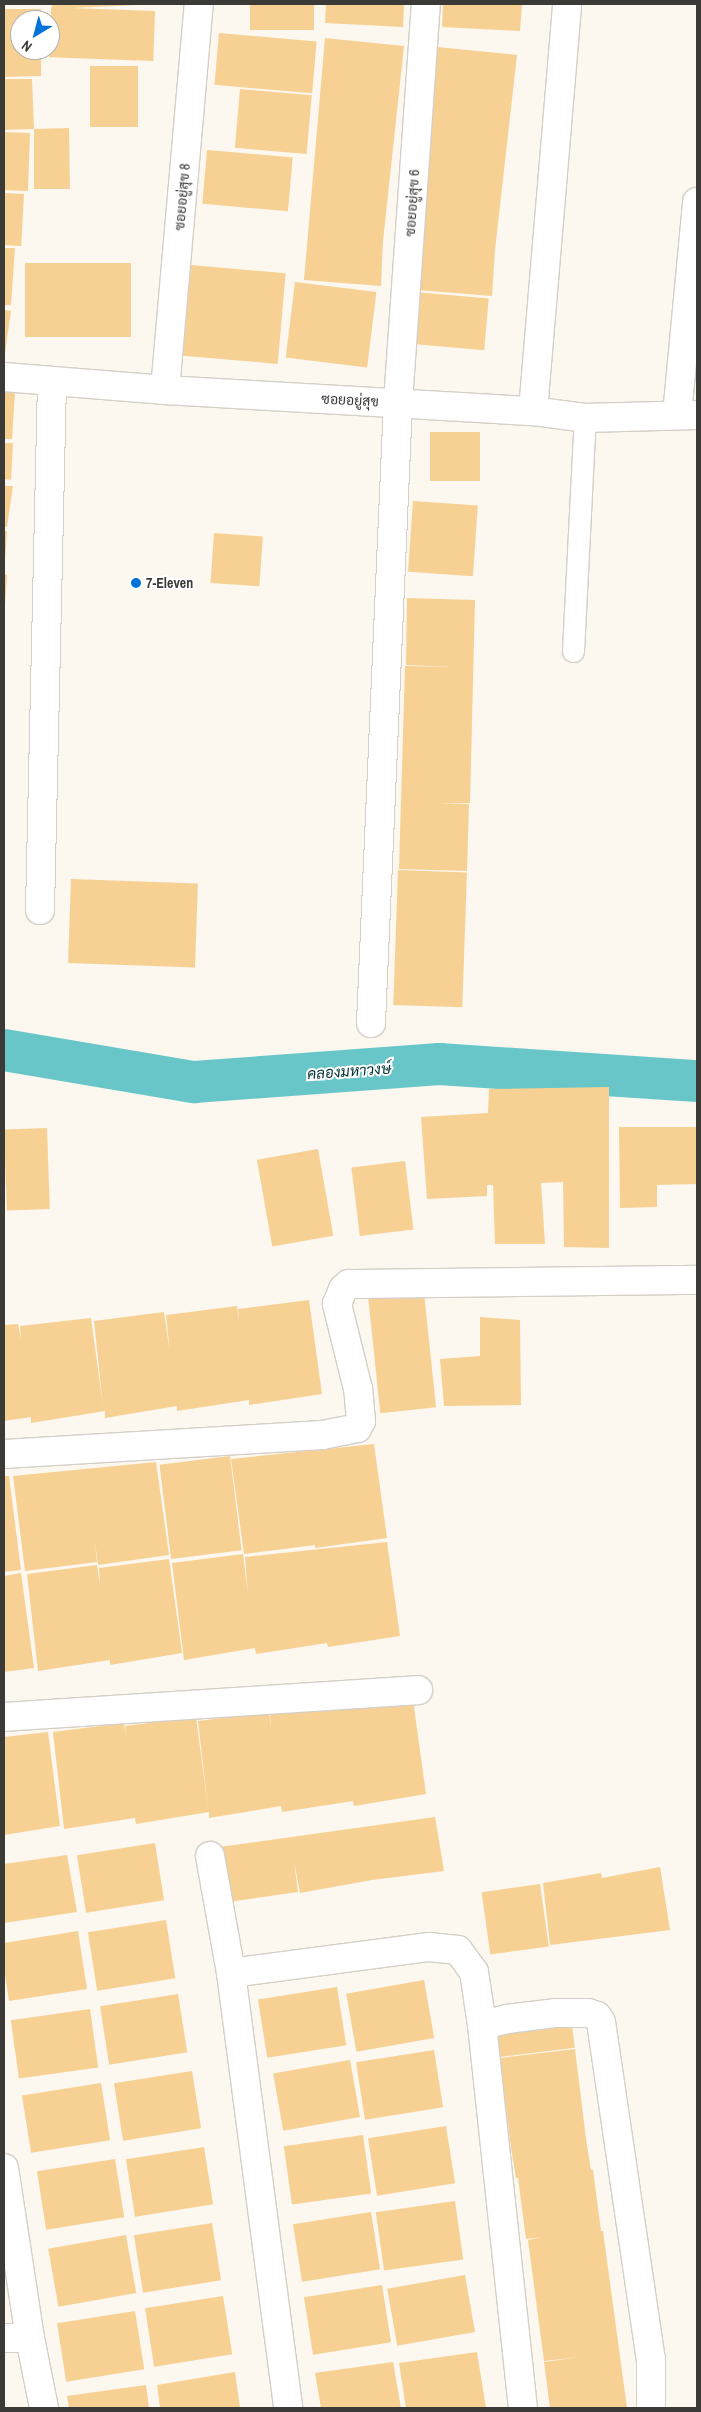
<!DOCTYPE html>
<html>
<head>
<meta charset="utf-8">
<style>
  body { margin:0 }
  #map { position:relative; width:701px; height:2412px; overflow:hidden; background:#fcf7ef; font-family:"Archivo Narrow",Sarabun,sans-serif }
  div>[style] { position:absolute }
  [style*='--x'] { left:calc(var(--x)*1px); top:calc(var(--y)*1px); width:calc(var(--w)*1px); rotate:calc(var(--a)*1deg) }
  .canal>* { height:42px; margin:-21px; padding:0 21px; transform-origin:21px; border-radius:21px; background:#68c6c9 }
  .building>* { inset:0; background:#f7d193; transform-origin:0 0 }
  .roads { filter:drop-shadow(1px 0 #d4cfc7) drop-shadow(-1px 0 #d4cfc7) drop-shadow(0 1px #d4cfc7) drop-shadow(0 -1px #d4cfc7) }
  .service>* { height:21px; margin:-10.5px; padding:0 10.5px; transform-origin:10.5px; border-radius:10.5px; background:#fff }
  .minor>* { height:28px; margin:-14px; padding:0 14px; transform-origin:14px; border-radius:14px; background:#fff }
  .tertiary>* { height:28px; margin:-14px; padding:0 14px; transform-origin:14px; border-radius:14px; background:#fff }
  .dots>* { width:14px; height:14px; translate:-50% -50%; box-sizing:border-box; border:2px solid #fff; border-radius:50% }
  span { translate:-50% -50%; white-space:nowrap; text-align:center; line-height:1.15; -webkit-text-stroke:4px #fff; paint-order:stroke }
  .street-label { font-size:14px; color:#3c3a37 }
  .poi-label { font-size:14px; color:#3c3a37; font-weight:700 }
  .left { translate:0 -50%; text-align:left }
  .water-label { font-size:15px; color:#023233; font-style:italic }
  .frame { position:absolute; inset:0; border:5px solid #3c3a37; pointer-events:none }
  .north { position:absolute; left:10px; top:10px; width:50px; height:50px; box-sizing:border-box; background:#fff; border:1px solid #b1b0af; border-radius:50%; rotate:217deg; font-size:14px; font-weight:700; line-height:20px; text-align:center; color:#3c3a37 }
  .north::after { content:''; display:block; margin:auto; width:18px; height:22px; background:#0072d9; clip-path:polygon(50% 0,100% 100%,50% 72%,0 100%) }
</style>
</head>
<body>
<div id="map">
  <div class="canal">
    <i style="--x:4;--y:1050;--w:193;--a:9.6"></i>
    <i style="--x:194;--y:1082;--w:246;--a:-4.2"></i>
    <i style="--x:439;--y:1064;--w:259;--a:3.8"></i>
  </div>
  <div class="building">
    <i style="clip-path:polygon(52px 4px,137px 4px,137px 5px,52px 9px)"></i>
    <i style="left:250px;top:4px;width:64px;height:26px"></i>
    <i style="clip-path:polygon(326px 4px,404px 4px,403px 27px,325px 23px)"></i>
    <i style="clip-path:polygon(443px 4px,522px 4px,520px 31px,442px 27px)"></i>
    <i style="clip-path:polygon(4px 9px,41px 9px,41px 20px,20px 20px,20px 50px,41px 50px,41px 76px,4px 77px)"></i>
    <i style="left:155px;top:11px;width:50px;height:104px;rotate:92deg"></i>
    <i style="left:219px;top:33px;width:98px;height:52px;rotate:5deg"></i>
    <i style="clip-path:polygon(325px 38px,404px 46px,383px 241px,381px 286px,304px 280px)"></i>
    <i style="clip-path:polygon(437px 47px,517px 55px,495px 250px,492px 296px,417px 290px)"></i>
    <i style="left:90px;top:66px;width:48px;height:61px"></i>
    <i style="clip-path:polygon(4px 79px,32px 79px,34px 129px,69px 128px,70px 189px,34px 189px,34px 129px,4px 130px)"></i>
    <i style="left:240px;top:89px;width:72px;height:59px;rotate:5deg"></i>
    <i style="left:30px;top:133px;width:58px;height:26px;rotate:92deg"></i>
    <i style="left:207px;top:150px;width:86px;height:54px;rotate:5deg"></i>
    <i style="left:4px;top:193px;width:20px;height:52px;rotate:3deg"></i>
    <i style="clip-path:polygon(4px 248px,15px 248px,11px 305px,4px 305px)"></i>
    <i style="left:25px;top:263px;width:106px;height:74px"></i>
    <i style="left:191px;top:265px;width:95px;height:91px;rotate:5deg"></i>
    <i style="left:295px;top:282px;width:82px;height:76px;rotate:7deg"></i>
    <i style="left:415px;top:292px;width:74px;height:52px;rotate:5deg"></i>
    <i style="left:4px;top:310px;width:7px;height:47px;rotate:8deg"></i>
    <i style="clip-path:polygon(4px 391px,15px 391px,12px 439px,4px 439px)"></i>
    <i style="left:430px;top:432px;width:50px;height:49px"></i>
    <i style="clip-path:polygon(4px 443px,13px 443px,11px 480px,4px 479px)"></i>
    <i style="clip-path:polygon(4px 486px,13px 486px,7px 527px,4px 526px)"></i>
    <i style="left:413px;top:501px;width:65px;height:71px;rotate:4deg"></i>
    <i style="clip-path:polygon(4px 531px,7px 531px,5px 562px,4px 562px)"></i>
    <i style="left:214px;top:533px;width:49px;height:50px;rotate:4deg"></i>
    <i style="clip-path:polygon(4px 574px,7px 575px,5px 605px,4px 605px)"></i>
    <i style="clip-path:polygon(407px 598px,475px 600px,470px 803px,438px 803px,469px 804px,467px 871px,399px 869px,405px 666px,454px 667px,406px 665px)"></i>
    <i style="left:398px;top:870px;width:69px;height:135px;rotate:2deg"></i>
    <i style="left:71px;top:879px;width:127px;height:84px;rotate:2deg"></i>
    <i style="clip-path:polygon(609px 1087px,609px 1248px,564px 1247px,563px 1182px,541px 1183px,545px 1244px,495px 1244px,493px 1185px,487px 1185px,487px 1196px,427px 1199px,421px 1117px,488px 1113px,489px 1089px)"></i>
    <i style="clip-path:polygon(619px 1127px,697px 1127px,697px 1184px,657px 1185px,657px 1207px,620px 1208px)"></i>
    <i style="left:47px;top:1128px;width:81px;height:43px;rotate:88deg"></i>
    <i style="left:318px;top:1149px;width:88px;height:62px;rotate:80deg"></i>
    <i style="left:405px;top:1161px;width:69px;height:54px;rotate:83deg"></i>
    <i style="left:424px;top:1293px;width:115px;height:56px;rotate:84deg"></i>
    <i style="clip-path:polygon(309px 1300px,322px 1394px,249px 1405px,249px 1400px,177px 1411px,177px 1406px,105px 1418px,105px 1411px,31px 1423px,31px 1417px,4px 1421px,4px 1325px,18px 1324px,21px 1340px,20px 1326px,91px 1318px,103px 1406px,94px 1321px,164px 1312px,170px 1353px,166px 1315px,237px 1306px,239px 1323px,238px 1309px)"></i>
    <i style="clip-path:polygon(480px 1317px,520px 1320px,521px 1405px,444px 1406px,440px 1359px,480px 1356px)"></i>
    <i style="clip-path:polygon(374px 1444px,387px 1538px,315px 1548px,315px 1545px,244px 1554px,231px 1459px)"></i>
    <i style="left:230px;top:1456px;width:95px;height:71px;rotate:83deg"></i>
    <i style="clip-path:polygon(156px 1462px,169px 1555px,98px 1565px,95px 1542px,97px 1562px,25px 1571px,13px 1476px)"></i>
    <i style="clip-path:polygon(4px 1476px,9px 1476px,21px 1570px,4px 1572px)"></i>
    <i style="clip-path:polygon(387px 1542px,400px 1636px,328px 1647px,327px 1643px,256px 1654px,255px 1648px,184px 1660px,172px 1563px,243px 1554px,248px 1595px,245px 1557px)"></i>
    <i style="clip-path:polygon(169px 1559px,182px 1653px,110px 1665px,110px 1660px,38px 1671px,27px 1574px,97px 1565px,100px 1585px,99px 1568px)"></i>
    <i style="clip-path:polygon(21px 1573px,34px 1668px,4px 1672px,4px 1576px)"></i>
    <i style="clip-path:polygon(413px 1700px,426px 1794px,354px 1806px,353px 1801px,282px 1812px,281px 1806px,209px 1818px,209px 1812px,136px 1824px,135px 1818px,64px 1829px,53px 1732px,124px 1723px,126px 1741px,125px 1726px,196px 1717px,208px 1807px,198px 1721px,269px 1712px,271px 1728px,270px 1715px)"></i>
    <i style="clip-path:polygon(48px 1732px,60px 1826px,4px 1835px,4px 1737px)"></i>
    <i style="clip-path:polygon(435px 1817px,444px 1871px,372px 1880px,300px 1893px,294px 1861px,298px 1892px,222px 1903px,212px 1848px)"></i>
    <i style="left:155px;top:1843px;width:58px;height:79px;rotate:81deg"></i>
    <i style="clip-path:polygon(67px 1855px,77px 1912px,4px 1923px,4px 1864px)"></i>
    <i style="clip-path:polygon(660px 1867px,670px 1930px,550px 1945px,543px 1883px,601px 1873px,602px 1878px)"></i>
    <i style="left:540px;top:1884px;width:63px;height:59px;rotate:82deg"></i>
    <i style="left:166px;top:1920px;width:59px;height:79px;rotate:81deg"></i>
    <i style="clip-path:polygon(78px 1931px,87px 1989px,9px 2001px,4px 1968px,4px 1943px)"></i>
    <i style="left:424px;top:1980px;width:59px;height:79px;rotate:80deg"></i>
    <i style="left:337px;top:1987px;width:59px;height:80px;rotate:81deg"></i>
    <i style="left:178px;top:1994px;width:59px;height:79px;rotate:81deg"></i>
    <i style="left:90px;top:2009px;width:59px;height:80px;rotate:82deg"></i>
    <i style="left:571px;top:2017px;width:31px;height:76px;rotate:83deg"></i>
    <i style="clip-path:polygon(575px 2049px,586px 2139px,591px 2170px,593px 2170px,601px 2231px,603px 2231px,627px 2408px,550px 2408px,544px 2362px,580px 2357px,544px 2361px,528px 2240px,542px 2237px,526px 2239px,518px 2178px,516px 2178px,511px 2148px,500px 2058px)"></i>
    <i style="left:434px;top:2050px;width:58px;height:79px;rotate:81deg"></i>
    <i style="left:350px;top:2060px;width:58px;height:78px;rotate:80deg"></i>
    <i style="left:192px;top:2071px;width:58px;height:79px;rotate:81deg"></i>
    <i style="left:101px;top:2083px;width:58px;height:80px;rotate:81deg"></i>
    <i style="left:446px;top:2126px;width:58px;height:79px;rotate:81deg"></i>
    <i style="left:363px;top:2135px;width:59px;height:80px;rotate:82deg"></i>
    <i style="left:204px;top:2147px;width:58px;height:79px;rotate:81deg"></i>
    <i style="left:115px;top:2159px;width:59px;height:79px;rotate:81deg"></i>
    <i style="left:455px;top:2201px;width:59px;height:80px;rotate:82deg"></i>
    <i style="left:371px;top:2212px;width:58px;height:79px;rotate:81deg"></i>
    <i style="left:212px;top:2223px;width:58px;height:79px;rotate:81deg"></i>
    <i style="left:126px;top:2235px;width:59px;height:79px;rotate:80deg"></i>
    <i style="left:465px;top:2275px;width:58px;height:79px;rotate:80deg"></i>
    <i style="left:382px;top:2285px;width:58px;height:79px;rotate:81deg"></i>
    <i style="left:223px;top:2296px;width:59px;height:79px;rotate:81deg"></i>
    <i style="left:135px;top:2311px;width:59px;height:79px;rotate:81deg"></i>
    <i style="clip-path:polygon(477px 2352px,486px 2408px,406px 2408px,399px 2363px)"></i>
    <i style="clip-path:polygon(393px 2362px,401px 2408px,321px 2408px,315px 2373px)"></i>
    <i style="clip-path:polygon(235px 2372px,240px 2408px,160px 2408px,157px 2385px)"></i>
    <i style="clip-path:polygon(146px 2385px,149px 2408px,69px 2408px,67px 2396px)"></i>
  </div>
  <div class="roads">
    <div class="service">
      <i style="--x:573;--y:651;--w:233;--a:-87.1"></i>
    </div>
    <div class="minor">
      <i style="--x:165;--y:390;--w:387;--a:-85"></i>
      <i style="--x:533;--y:411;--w:408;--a:-85.2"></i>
      <i style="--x:677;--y:415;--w:214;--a:-84.6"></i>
      <i style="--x:40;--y:910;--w:529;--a:-88.7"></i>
      <i style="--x:371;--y:1023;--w:622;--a:-87.51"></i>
      <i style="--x:398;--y:402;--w:399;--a:-86"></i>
      <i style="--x:4;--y:1454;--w:319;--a:-3.4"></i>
      <i style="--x:322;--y:1435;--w:36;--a:-11"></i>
      <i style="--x:357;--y:1428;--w:8;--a:-60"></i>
      <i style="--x:361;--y:1421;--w:32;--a:-95"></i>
      <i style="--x:358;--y:1389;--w:88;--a:-103.9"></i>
      <i style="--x:337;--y:1304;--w:16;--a:-68"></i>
      <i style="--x:343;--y:1289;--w:8;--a:-40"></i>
      <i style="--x:349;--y:1284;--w:348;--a:-0.7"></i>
      <i style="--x:4;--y:1717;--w:415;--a:-3.7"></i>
      <i style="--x:210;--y:1856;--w:119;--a:79.8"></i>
      <i style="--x:231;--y:1973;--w:439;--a:82.5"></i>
      <i style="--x:231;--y:1973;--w:200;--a:-7.5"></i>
      <i style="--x:429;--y:1947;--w:29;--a:6"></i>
      <i style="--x:458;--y:1950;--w:27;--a:54"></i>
      <i style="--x:474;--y:1972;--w:54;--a:81.4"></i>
      <i style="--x:482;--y:2025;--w:385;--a:83.9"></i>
      <i style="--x:482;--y:2025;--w:26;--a:-13"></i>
      <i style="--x:507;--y:2019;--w:48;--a:-7.1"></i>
      <i style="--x:555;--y:2013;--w:33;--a:0"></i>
      <i style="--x:588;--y:2013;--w:9;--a:18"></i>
      <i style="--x:597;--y:2016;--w:7;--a:56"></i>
      <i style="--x:601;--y:2022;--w:341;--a:81.6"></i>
      <i style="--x:651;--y:2359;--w:49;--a:90"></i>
      <i style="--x:4;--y:2168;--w:172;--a:81.3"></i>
      <i style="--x:30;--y:2338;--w:71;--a:78.7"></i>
      <i style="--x:4;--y:2338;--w:26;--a:0"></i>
    </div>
    <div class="tertiary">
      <i style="--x:4;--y:377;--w:162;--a:4.6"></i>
      <i style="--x:165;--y:390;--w:369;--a:3.3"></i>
      <i style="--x:533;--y:411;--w:52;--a:7.7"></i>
      <i style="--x:585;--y:418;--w:112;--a:-1.5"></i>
    </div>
  </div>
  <div class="dots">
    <i style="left:136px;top:583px;background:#0072d9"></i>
  </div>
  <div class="street-label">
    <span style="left:182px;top:197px;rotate:-85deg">ซอยอยู่สุข 8</span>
    <span style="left:412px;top:203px;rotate:-86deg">ซอยอยู่สุข 6</span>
    <span style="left:350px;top:400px;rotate:3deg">ซอยอยู่สุข</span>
  </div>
  <div class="poi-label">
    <span class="left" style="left:146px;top:583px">7-Eleven</span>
  </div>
  <div class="water-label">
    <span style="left:349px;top:1071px;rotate:-4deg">คลองมหาวงษ์</span>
  </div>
  <div class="frame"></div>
  <div class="north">N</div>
</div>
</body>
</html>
